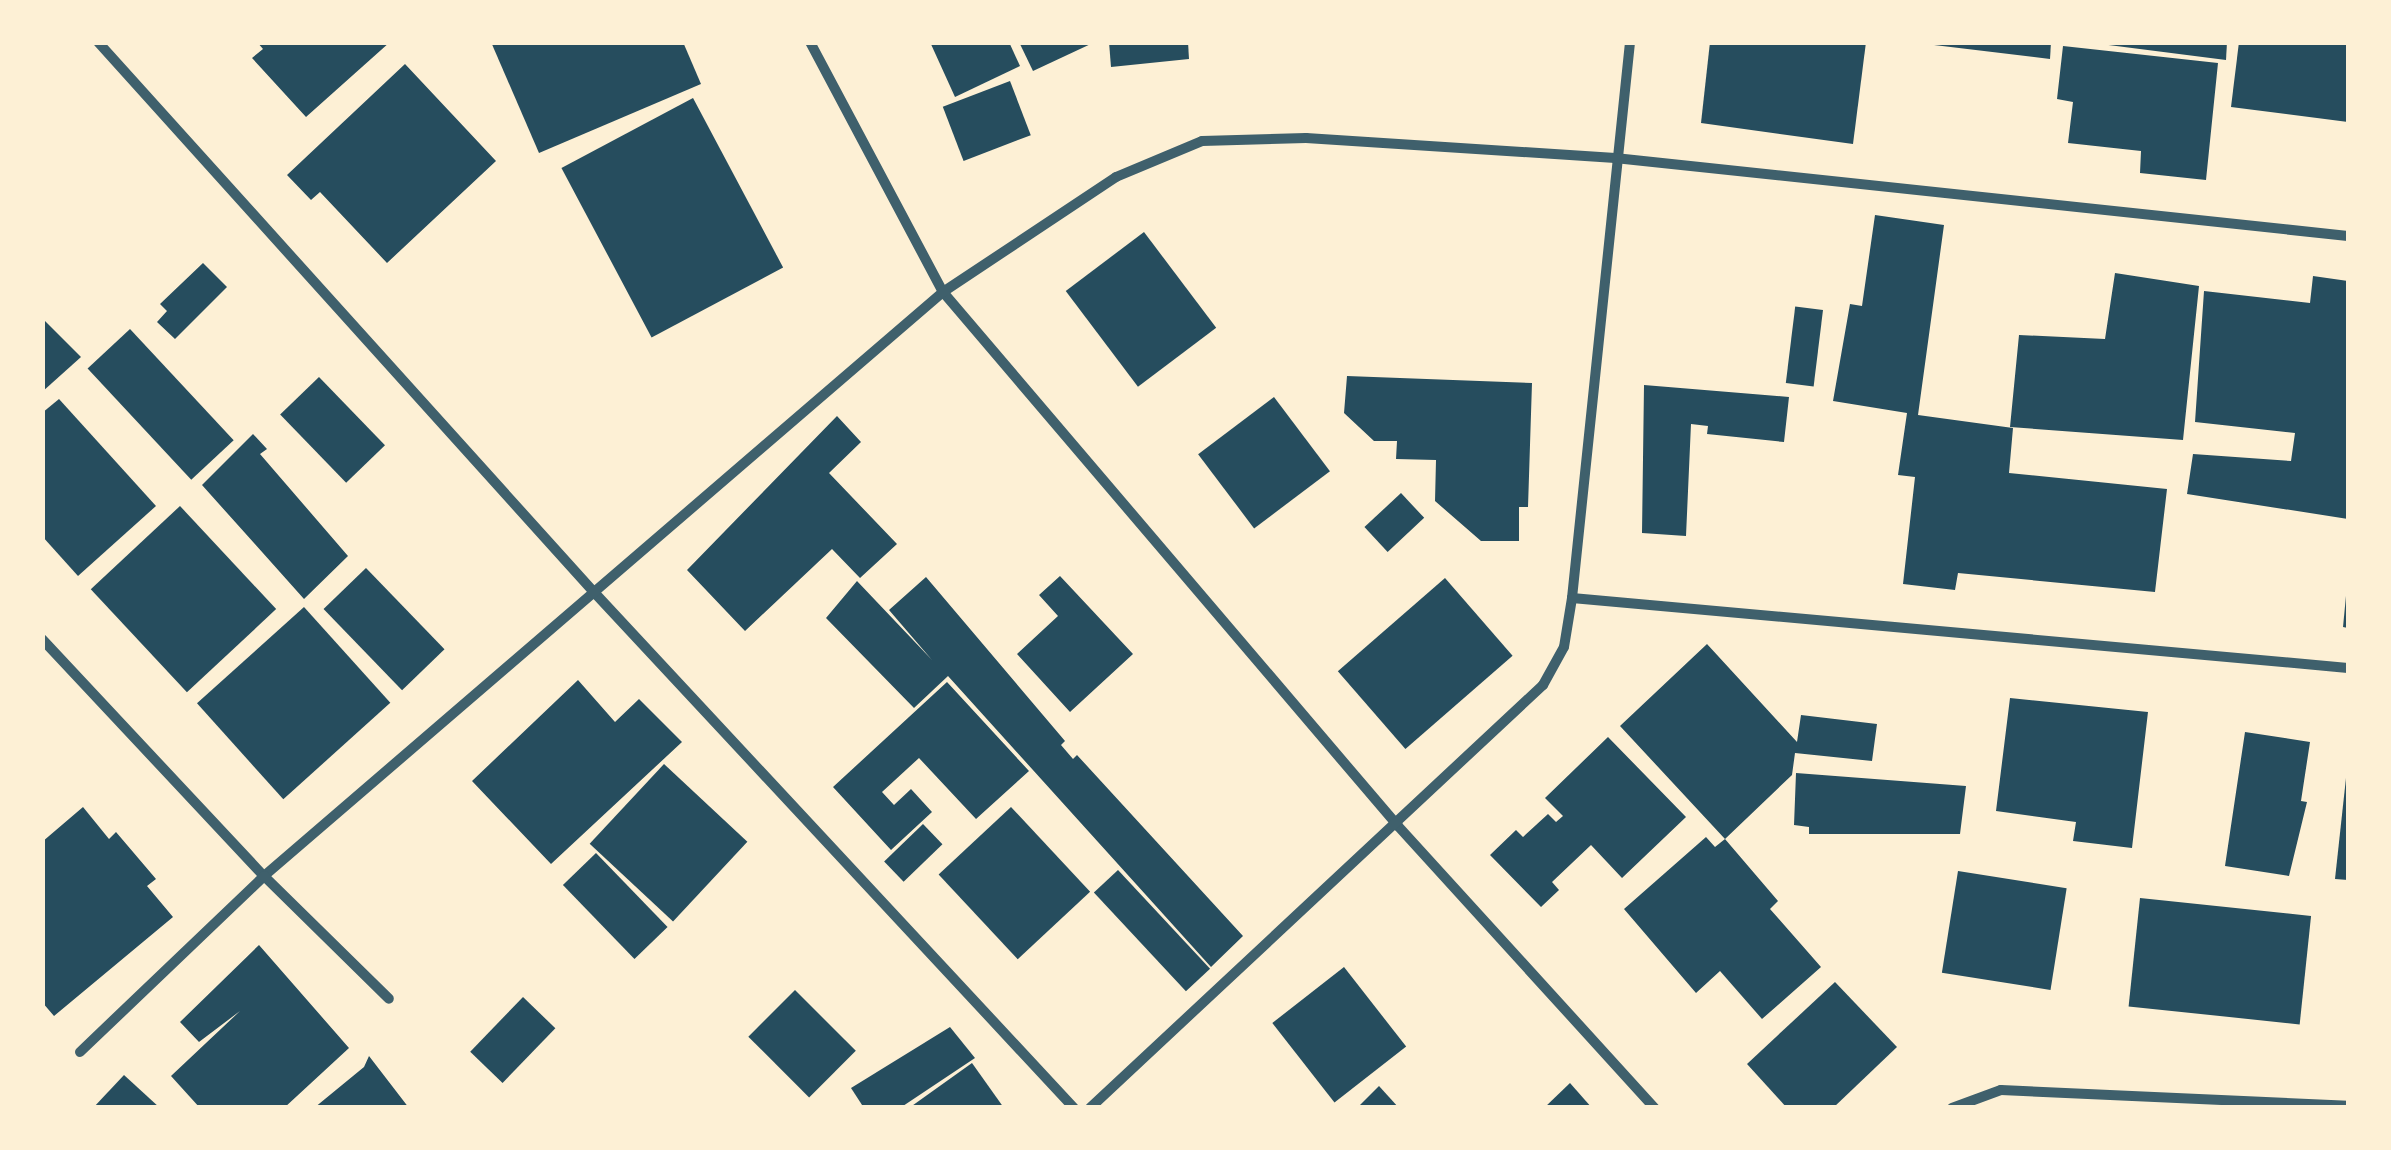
<!DOCTYPE html>
<html>
<head>
<meta charset="utf-8">
<style>
  body { margin:0 }
  #map { position:relative; width:2391px; height:1150px; overflow:hidden; background:#fdf0d5; font-family:Ubuntu,sans-serif }
  div>[style] { position:absolute }
  [style*='--x'] { left:calc(var(--x)*1px); top:calc(var(--y)*1px); width:calc(var(--w)*1px); rotate:calc(var(--a)*1deg) }
  .building>* { inset:0; background:#264d5e; transform-origin:0 0 }
  .minor>* { height:10px; margin:-5px; padding:0 5px; transform-origin:5px; border-radius:5px; background:#3f606c }
  span { translate:-50% -50%; white-space:nowrap; text-align:center; line-height:1.15; -webkit-text-stroke:9px #fdf0d5; paint-order:stroke }
  .frame { position:absolute; inset:0; border:45px solid #fdf0d5; pointer-events:none }
</style>
</head>
<body>
<div id="map">
  <div class="building">
    <i style="clip-path:polygon(257px 42px,390px 42px,306px 117px,252px 58px,263px 49px)"></i>
    <i style="clip-path:polygon(491px 42px,683px 42px,701px 84px,539px 153px)"></i>
    <i style="clip-path:polygon(930px 42px,1009px 42px,1020px 66px,955px 97px)"></i>
    <i style="clip-path:polygon(1019px 42px,1095px 42px,1033px 71px)"></i>
    <i style="clip-path:polygon(1109px 42px,1188px 42px,1189px 59px,1111px 67px)"></i>
    <i style="clip-path:polygon(1710px 42px,1866px 42px,1853px 144px,1701px 123px)"></i>
    <i style="clip-path:polygon(1909px 42px,2051px 42px,2050px 59px)"></i>
    <i style="clip-path:polygon(2085px 42px,2227px 42px,2226px 60px)"></i>
    <i style="clip-path:polygon(2239px 42px,2348px 42px,2348px 122px,2231px 107px)"></i>
    <i style="clip-path:polygon(2063px 46px,2218px 63px,2206px 180px,2140px 173px,2141px 151px,2068px 143px,2073px 102px,2057px 99px)"></i>
    <i style="clip-path:polygon(405px 64px,496px 161px,387px 263px,320px 192px,311px 200px,287px 175px)"></i>
    <i style="left:1010px;top:81px;width:58px;height:72px;rotate:69deg"></i>
    <i style="left:693px;top:98px;width:192px;height:149px;rotate:62deg"></i>
    <i style="clip-path:polygon(1875px 215px,1944px 225px,1918px 415px,2013px 428px,2009px 473px,2167px 489px,2155px 592px,1958px 573px,1955px 590px,1903px 584px,1915px 477px,1898px 475px,1907px 413px,1833px 401px,1850px 304px,1862px 306px)"></i>
    <i style="left:1144px;top:232px;width:120px;height:98px;rotate:53deg"></i>
    <i style="clip-path:polygon(203px 263px,227px 287px,175px 339px,157px 322px,167px 311px,160px 304px)"></i>
    <i style="clip-path:polygon(2115px 273px,2199px 286px,2183px 440px,2010px 427px,2019px 335px,2105px 339px)"></i>
    <i style="clip-path:polygon(2313px 276px,2348px 281px,2348px 519px,2187px 494px,2193px 454px,2291px 461px,2295px 433px,2195px 422px,2204px 291px,2310px 303px)"></i>
    <i style="left:1823px;top:310px;width:77px;height:28px;rotate:97deg"></i>
    <i style="clip-path:polygon(42px 318px,81px 357px,42px 392px)"></i>
    <i style="left:130px;top:329px;width:152px;height:58px;rotate:47deg"></i>
    <i style="clip-path:polygon(1347px 376px,1532px 383px,1528px 507px,1519px 507px,1519px 541px,1481px 541px,1435px 501px,1436px 460px,1396px 459px,1397px 441px,1374px 441px,1344px 413px)"></i>
    <i style="left:319px;top:377px;width:95px;height:54px;rotate:46deg"></i>
    <i style="clip-path:polygon(1644px 385px,1789px 397px,1784px 442px,1707px 434px,1708px 426px,1691px 424px,1686px 536px,1642px 533px)"></i>
    <i style="left:1274px;top:397px;width:93px;height:95px;rotate:53deg"></i>
    <i style="clip-path:polygon(59px 399px,156px 506px,78px 576px,42px 536px,42px 413px)"></i>
    <i style="clip-path:polygon(837px 416px,861px 442px,829px 473px,897px 544px,860px 578px,832px 549px,745px 631px,687px 570px)"></i>
    <i style="clip-path:polygon(253px 434px,267px 449px,260px 454px,348px 556px,304px 599px,202px 485px)"></i>
    <i style="left:1401px;top:493px;width:34px;height:50px;rotate:47deg"></i>
    <i style="left:180px;top:506px;width:141px;height:122px;rotate:47deg"></i>
    <i style="left:366px;top:568px;width:113px;height:59px;rotate:46deg"></i>
    <i style="clip-path:polygon(1060px 576px,1133px 654px,1070px 712px,1017px 654px,1058px 616px,1039px 595px)"></i>
    <i style="clip-path:polygon(926px 577px,1065px 741px,1061px 745px,1073px 759px,1077px 755px,1243px 936px,1211px 967px,948px 676px,914px 708px,826px 618px,857px 581px,932px 660px,889px 610px)"></i>
    <i style="left:1445px;top:578px;width:103px;height:142px;rotate:49deg"></i>
    <i style="clip-path:polygon(2346px 596px,2348px 596px,2348px 628px,2343px 627px)"></i>
    <i style="left:304px;top:607px;width:129px;height:144px;rotate:48deg"></i>
    <i style="clip-path:polygon(1707px 644px,1797px 742px,1801px 715px,1877px 724px,1872px 761px,1795px 753px,1792px 775px,1725px 839px,1620px 726px)"></i>
    <i style="clip-path:polygon(578px 680px,615px 722px,639px 699px,682px 742px,551px 864px,472px 781px)"></i>
    <i style="clip-path:polygon(947px 682px,1029px 771px,976px 819px,919px 758px,882px 792px,894px 805px,911px 789px,932px 812px,891px 850px,833px 787px)"></i>
    <i style="clip-path:polygon(2010px 698px,2148px 712px,2132px 848px,2073px 841px,2076px 822px,1996px 811px)"></i>
    <i style="clip-path:polygon(2245px 732px,2310px 742px,2301px 801px,2307px 802px,2289px 876px,2225px 866px)"></i>
    <i style="clip-path:polygon(1608px 737px,1686px 817px,1622px 878px,1591px 845px,1552px 882px,1559px 890px,1541px 907px,1490px 855px,1516px 830px,1523px 837px,1548px 814px,1556px 822px,1563px 816px,1545px 798px)"></i>
    <i style="left:664px;top:764px;width:114px;height:109px;rotate:43deg"></i>
    <i style="clip-path:polygon(1796px 773px,1966px 786px,1960px 834px,1809px 834px,1809px 827px,1794px 825px)"></i>
    <i style="clip-path:polygon(2346px 778px,2348px 778px,2348px 880px,2335px 879px)"></i>
    <i style="clip-path:polygon(83px 807px,109px 839px,116px 832px,156px 879px,147px 886px,173px 917px,54px 1016px,42px 1002px,42px 842px)"></i>
    <i style="left:1011px;top:807px;width:116px;height:99px;rotate:47deg"></i>
    <i style="left:923px;top:824px;width:28px;height:54px;rotate:46deg"></i>
    <i style="clip-path:polygon(1706px 837px,1715px 847px,1725px 839px,1778px 901px,1770px 909px,1821px 967px,1762px 1019px,1720px 971px,1696px 993px,1624px 909px)"></i>
    <i style="left:596px;top:853px;width:103px;height:46px;rotate:46deg"></i>
    <i style="left:1118px;top:870px;width:135px;height:33px;rotate:47deg"></i>
    <i style="left:1958px;top:871px;width:110px;height:103px;rotate:9deg"></i>
    <i style="left:2140px;top:898px;width:172px;height:109px;rotate:6deg"></i>
    <i style="clip-path:polygon(259px 945px,349px 1048px,284px 1108px,200px 1108px,171px 1076px,240px 1011px,199px 1042px,180px 1022px)"></i>
    <i style="left:1344px;top:967px;width:101px;height:91px;rotate:52deg"></i>
    <i style="clip-path:polygon(1835px 982px,1897px 1047px,1833px 1108px,1787px 1108px,1747px 1064px)"></i>
    <i style="left:795px;top:990px;width:86px;height:66px;rotate:45deg"></i>
    <i style="left:523px;top:997px;width:45px;height:76px;rotate:44deg"></i>
    <i style="clip-path:polygon(950px 1027px,975px 1058px,900px 1108px,864px 1108px,851px 1088px)"></i>
    <i style="clip-path:polygon(369px 1056px,409px 1108px,314px 1108px,364px 1067px)"></i>
    <i style="clip-path:polygon(972px 1063px,1004px 1108px,909px 1108px)"></i>
    <i style="clip-path:polygon(124px 1075px,160px 1108px,93px 1108px)"></i>
    <i style="clip-path:polygon(1570px 1083px,1592px 1108px,1544px 1108px)"></i>
    <i style="clip-path:polygon(1379px 1086px,1399px 1108px,1357px 1108px)"></i>
  </div>
  <div class="minor">
    <i style="--x:98;--y:42;--w:738;--a:47.97"></i>
    <i style="--x:592;--y:590;--w:708;--a:47.06"></i>
    <i style="--x:810;--y:42;--w:283;--a:62"></i>
    <i style="--x:943;--y:292;--w:702;--a:49.57"></i>
    <i style="--x:1398;--y:826;--w:382;--a:47.7"></i>
    <i style="--x:1572;--y:598;--w:559;--a:-84.04"></i>
    <i style="--x:42;--y:639;--w:325;--a:46.9"></i>
    <i style="--x:264;--y:876;--w:896;--a:-40.7"></i>
    <i style="--x:943;--y:292;--w:208;--a:-33.6"></i>
    <i style="--x:1116;--y:177;--w:93;--a:-22.7"></i>
    <i style="--x:1202;--y:141;--w:104;--a:-1.7"></i>
    <i style="--x:1306;--y:138;--w:310;--a:3.7"></i>
    <i style="--x:1615;--y:158;--w:737;--a:6.07"></i>
    <i style="--x:80;--y:1052;--w:255;--a:-43.7"></i>
    <i style="--x:264;--y:876;--w:175;--a:44.5"></i>
    <i style="--x:1090;--y:1108;--w:620;--a:-43.04"></i>
    <i style="--x:1543;--y:685;--w:43;--a:-61.1"></i>
    <i style="--x:1564;--y:647;--w:50;--a:-80.7"></i>
    <i style="--x:1572;--y:598;--w:779;--a:5.15"></i>
    <i style="--x:1952;--y:1108;--w:52;--a:-20.2"></i>
    <i style="--x:2001;--y:1090;--w:347;--a:2.6"></i>
  </div>
  <div class="frame"></div>
</div>
</body>
</html>
